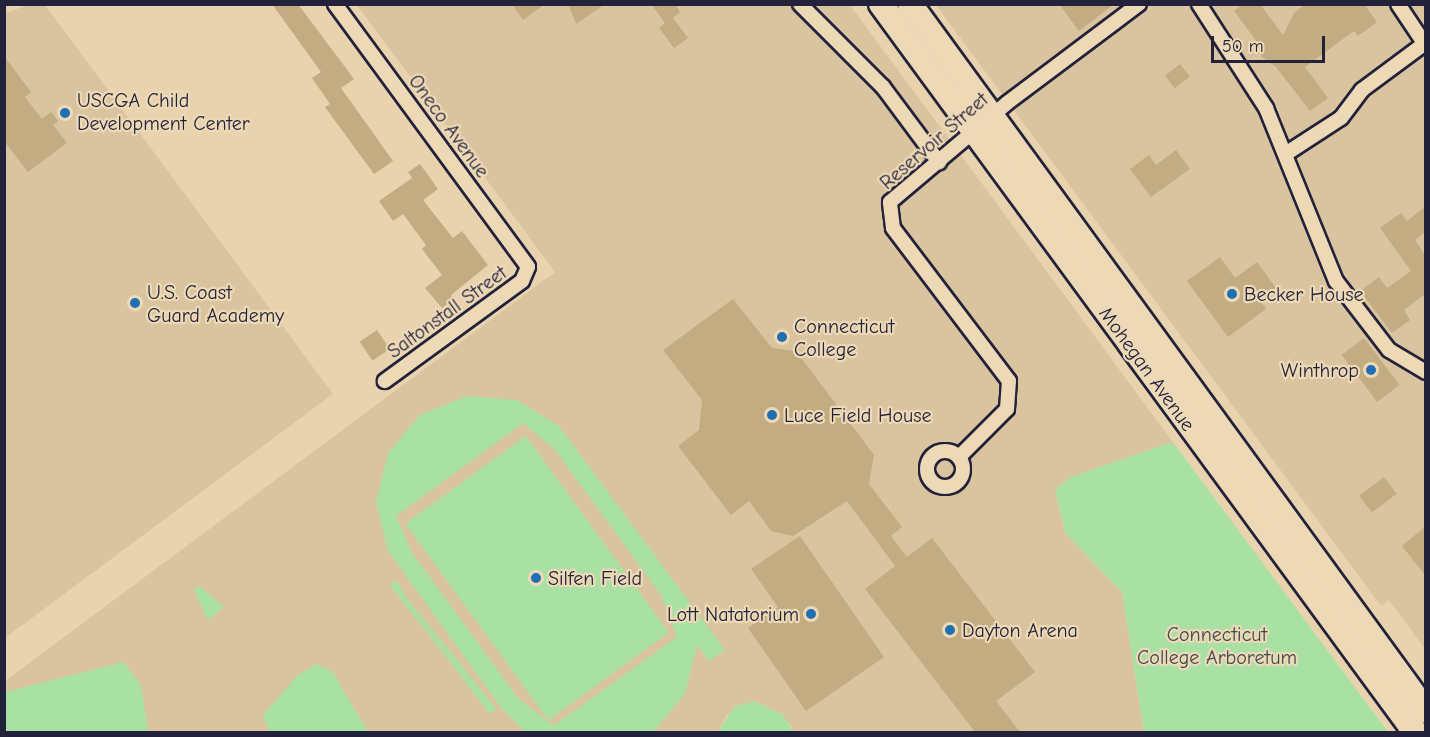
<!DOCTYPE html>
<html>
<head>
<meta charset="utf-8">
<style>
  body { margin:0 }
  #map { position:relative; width:1430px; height:737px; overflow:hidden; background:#e9d3ae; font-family:"Comic Neue",sans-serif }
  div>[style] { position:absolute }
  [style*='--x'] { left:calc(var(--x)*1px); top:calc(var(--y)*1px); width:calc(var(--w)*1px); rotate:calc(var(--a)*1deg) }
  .built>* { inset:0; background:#dac49f }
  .green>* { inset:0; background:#a9e1a4; transform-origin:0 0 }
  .building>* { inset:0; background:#c3ab82; transform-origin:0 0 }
  .roads { filter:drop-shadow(2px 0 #22223b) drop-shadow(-2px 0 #22223b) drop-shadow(0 2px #22223b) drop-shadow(0 -2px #22223b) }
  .street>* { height:14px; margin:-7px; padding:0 7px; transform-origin:7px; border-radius:7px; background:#eed9b7 }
  .street>.ring { margin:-7px; padding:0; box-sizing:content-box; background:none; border:14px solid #eed9b7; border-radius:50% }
  .highway>* { height:24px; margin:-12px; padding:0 12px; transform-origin:12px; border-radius:12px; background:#eed9b7 }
  .dots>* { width:16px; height:16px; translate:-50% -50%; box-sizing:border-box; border:3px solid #eed9b7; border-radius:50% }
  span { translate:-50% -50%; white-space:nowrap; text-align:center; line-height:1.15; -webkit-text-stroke:4.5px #eed9b7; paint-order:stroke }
  .poi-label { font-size:20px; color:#22223b }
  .left { translate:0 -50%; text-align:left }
  .right { translate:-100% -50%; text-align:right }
  .street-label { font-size:20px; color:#22223b }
  .park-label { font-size:20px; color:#3d4850 }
  .frame { position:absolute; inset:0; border:6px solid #22223b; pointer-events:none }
  .scale { position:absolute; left:1211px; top:36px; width:114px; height:27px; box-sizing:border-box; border:3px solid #22223b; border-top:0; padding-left:8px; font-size:18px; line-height:21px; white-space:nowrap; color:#22223b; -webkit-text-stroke:4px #eed9b7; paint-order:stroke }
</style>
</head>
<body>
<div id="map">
  <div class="built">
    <i style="clip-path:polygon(29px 5px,45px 5px,333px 394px,5px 638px,5px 13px)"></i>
    <i style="clip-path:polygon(357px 5px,850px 5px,1175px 445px,1169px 443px,1071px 477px,1057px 501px,1066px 534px,1122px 592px,1144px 732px,794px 732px,790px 723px,727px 715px,718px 732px,5px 732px,5px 681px,555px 272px)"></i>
    <i style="clip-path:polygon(936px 5px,1425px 5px,1425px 649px,1389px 600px,1381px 606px)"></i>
  </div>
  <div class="green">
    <i style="clip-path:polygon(evenodd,467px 396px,517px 400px,559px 426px,725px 650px,709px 661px,697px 645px,685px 694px,653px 732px,525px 732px,502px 709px,388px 551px,376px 502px,388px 453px,420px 415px,467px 396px,523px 423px,555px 450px,661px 595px,677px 637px,553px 726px,518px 698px,412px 553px,396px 516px,523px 423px)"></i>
    <i style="left:526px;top:436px;width:243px;height:149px;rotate:54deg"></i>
    <i style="clip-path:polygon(1169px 443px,1175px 445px,1388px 732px,1144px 732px,1122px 592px,1066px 534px,1055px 490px,1071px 477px)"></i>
    <i style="clip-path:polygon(396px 580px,407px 599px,477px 696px,409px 599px,496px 709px,490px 714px,390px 585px)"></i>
    <i style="clip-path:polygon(199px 586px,224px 607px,208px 620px,194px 590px)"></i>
    <i style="clip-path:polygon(124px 662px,141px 685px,148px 732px,5px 732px,5px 692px)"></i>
    <i style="clip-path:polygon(317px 664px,332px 671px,368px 732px,269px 732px,263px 715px,298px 675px)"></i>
    <i style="clip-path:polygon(754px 701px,783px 715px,794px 732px,718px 732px,734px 707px)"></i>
  </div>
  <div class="building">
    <i style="clip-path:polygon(272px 4px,298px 4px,354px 79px,341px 88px,393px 161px,374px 174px,325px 107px,330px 104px,312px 78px,321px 72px)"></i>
    <i style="clip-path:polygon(512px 4px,545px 4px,523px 20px)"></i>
    <i style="clip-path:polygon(568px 4px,605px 4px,576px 24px)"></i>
    <i style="clip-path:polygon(651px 4px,675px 4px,680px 12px,673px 18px,688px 38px,674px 48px,659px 28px,665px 23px)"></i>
    <i style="clip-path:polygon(1059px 4px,1114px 4px,1079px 31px)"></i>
    <i style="clip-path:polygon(1243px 4px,1260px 4px,1283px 35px,1294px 13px,1305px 4px,1364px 4px,1377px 22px,1358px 36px,1354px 31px,1305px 67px,1328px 98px,1310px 111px,1276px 67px,1262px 57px,1257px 42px,1234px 11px)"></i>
    <i style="clip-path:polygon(4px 56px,31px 92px,25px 97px,42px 119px,51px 112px,58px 121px,53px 125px,67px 143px,28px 172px,4px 141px)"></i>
    <i style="left:1180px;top:64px;width:16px;height:19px;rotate:52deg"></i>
    <i style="clip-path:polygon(1176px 150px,1190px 169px,1151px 197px,1130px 169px,1149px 155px,1156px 165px)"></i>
    <i style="clip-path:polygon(420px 164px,438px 189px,423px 200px,453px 238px,462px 231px,488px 265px,451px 295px,454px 299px,442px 308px,425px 288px,442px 275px,422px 249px,426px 245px,403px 214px,393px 221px,379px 201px,412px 178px,408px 172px)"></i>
    <i style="clip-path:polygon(1425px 207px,1425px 232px,1415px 240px,1425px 255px,1425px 294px,1404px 310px,1410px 320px,1392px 333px,1360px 291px,1379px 277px,1387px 288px,1411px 271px,1380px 228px,1401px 213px,1407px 221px)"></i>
    <i style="clip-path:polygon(1220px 257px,1235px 278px,1257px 262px,1276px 288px,1260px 300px,1266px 309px,1228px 337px,1187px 281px)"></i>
    <i style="clip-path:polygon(733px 299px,772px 348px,796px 351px,874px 455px,869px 484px,902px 527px,891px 536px,907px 557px,932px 538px,1035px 672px,996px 701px,1020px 732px,975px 732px,865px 589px,895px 566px,847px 501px,793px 536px,771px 531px,749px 501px,731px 515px,678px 446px,699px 430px,702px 400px,663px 350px)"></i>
    <i style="left:377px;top:330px;width:23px;height:21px;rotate:56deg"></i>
    <i style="left:1364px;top:338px;width:59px;height:28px;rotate:53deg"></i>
    <i style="left:1384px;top:477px;width:21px;height:31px;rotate:53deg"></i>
    <i style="clip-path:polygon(1425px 527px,1425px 575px,1402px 546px)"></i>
    <i style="clip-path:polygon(800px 536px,884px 657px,806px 711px,748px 628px,778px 607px,751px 569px)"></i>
  </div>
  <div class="roads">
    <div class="street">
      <i style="--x:335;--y:4;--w:326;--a:53.7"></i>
      <i style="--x:528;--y:267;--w:15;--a:113"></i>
      <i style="--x:522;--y:281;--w:170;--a:143.9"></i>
      <i style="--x:800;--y:4;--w:117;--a:45"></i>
      <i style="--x:883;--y:87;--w:94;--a:53.3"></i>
      <i style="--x:1199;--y:4;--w:124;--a:57.2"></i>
      <i style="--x:1266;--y:108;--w:187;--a:68"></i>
      <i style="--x:1336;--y:281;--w:87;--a:52.5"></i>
      <i style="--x:1389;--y:350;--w:43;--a:30.7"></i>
      <i style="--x:1398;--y:4;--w:50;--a:56.3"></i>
      <i style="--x:1287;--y:153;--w:64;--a:-32.9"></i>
      <i style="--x:1341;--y:118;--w:35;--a:-53"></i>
      <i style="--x:1362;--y:90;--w:77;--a:-36.6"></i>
      <i class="ring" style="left:927px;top:451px;width:22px;height:22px"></i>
      <i style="--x:959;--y:457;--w:68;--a:-45"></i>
      <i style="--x:1007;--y:409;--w:28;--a:-86"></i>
      <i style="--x:1009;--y:381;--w:192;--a:-127.2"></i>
      <i style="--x:893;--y:228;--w:26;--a:-97"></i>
      <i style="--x:890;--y:202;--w:153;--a:-40.2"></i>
      <i style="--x:1007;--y:103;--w:165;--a:-36.9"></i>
    </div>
    <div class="highway">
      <i style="--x:881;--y:4;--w:903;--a:53.74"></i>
      <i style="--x:910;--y:4;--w:875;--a:53.88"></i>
    </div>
  </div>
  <div class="dots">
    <i style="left:65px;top:113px;background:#1f6fb2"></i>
    <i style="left:1232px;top:294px;background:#1f6fb2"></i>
    <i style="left:135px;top:303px;background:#1f6fb2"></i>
    <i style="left:782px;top:337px;background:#1f6fb2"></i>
    <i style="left:1371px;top:370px;background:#1f6fb2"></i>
    <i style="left:772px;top:415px;background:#1f6fb2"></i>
    <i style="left:536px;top:578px;background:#1f6fb2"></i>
    <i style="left:811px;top:614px;background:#1f6fb2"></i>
    <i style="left:950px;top:630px;background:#1f6fb2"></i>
  </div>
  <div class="poi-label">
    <span class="left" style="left:77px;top:112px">USCGA Child<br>Development Center</span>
    <span class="left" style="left:147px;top:304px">U.S. Coast<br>Guard Academy</span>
    <span class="left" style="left:1244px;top:294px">Becker House</span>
    <span class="left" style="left:794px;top:338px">Connecticut<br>College</span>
    <span class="right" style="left:1359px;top:370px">Winthrop</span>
    <span class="left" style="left:784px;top:415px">Luce Field House</span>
    <span class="left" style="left:548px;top:578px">Silfen Field</span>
    <span class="right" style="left:799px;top:614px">Lott Natatorium</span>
    <span class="left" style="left:962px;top:630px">Dayton Arena</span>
  </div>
  <div class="street-label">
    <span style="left:449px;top:126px;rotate:54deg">Oneco Avenue</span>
    <span style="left:934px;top:141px;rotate:-41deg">Reservoir Street</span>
    <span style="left:447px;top:312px;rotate:-36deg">Saltonstall Street</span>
    <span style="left:1147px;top:369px;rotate:54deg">Mohegan Avenue</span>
  </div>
  <div class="park-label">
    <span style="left:1217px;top:646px">Connecticut<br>College Arboretum</span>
  </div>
  <div class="frame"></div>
  <div class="scale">50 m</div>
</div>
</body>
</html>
